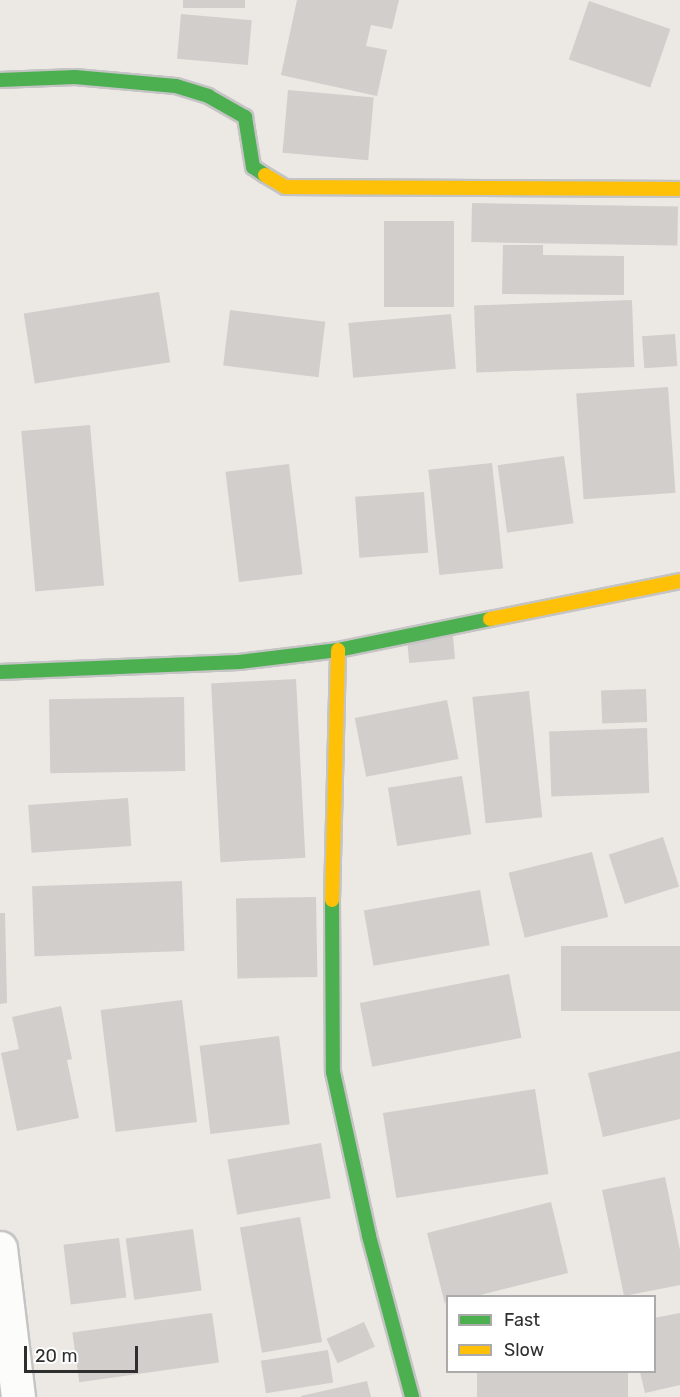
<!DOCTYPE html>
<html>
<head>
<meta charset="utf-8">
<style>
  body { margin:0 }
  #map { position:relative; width:680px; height:1397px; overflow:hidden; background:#ece8e4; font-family:Rubik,sans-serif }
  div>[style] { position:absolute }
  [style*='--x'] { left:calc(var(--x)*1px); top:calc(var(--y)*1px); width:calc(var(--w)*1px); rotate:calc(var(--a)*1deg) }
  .building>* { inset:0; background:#d1cecb; transform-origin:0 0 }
  .roads { filter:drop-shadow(2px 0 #c5c4c5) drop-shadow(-2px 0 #c5c4c5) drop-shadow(0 2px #c5c4c5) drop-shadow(0 -2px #c5c4c5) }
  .street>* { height:33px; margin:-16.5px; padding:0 16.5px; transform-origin:16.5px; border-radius:16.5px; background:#fcfcfb }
  .fast>* { height:14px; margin:-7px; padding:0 7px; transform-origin:7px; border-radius:7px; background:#4caf50 }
  .slow>* { height:14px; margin:-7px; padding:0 7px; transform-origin:7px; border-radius:7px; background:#ffc107 }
  span { translate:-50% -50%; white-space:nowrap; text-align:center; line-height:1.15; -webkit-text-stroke:6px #fff; paint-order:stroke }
  .legend { position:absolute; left:446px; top:1295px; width:210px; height:78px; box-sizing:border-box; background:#fff; border:2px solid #ababab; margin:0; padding:8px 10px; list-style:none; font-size:18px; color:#2e2e2e }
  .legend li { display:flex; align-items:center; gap:12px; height:30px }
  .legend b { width:30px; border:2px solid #ababab }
  .scale { position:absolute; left:24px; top:1346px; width:114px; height:27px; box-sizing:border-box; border:3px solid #2e2e2e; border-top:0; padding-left:8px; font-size:18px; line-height:21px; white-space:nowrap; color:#2e2e2e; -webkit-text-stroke:4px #fff; paint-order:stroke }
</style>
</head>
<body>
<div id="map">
  <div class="building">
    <i style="left:183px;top:0;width:62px;height:8px"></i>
    <i style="clip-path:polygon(297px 0,399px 0,392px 29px,371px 25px,366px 46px,387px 50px,377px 96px,281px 75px)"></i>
    <i style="left:589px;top:1px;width:86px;height:62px;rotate:19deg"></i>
    <i style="left:181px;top:14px;width:71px;height:45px;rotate:5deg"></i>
    <i style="left:288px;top:90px;width:86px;height:63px;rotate:5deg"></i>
    <i style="left:472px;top:203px;width:206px;height:39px;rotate:1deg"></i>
    <i style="left:384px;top:221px;width:70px;height:86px"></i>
    <i style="clip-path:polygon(503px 245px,543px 245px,543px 255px,624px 256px,624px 295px,502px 294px)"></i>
    <i style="left:159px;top:292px;width:71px;height:137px;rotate:81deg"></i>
    <i style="left:632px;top:300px;width:67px;height:158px;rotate:88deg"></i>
    <i style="left:230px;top:310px;width:96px;height:56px;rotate:7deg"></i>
    <i style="left:451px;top:314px;width:55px;height:103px;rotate:85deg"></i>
    <i style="left:675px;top:334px;width:32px;height:33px;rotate:86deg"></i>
    <i style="left:668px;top:387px;width:106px;height:92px;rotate:86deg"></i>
    <i style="left:90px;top:425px;width:161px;height:69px;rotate:85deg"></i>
    <i style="left:564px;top:456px;width:68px;height:67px;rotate:82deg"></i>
    <i style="left:492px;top:463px;width:106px;height:64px;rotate:84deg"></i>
    <i style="left:289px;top:464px;width:111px;height:64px;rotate:83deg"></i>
    <i style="left:424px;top:492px;width:61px;height:69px;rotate:86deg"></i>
    <i style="left:453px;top:636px;width:23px;height:46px;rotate:85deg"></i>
    <i style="left:296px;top:679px;width:179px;height:85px;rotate:87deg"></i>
    <i style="left:646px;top:689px;width:33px;height:45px;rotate:88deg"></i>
    <i style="left:529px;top:691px;width:127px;height:57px;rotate:84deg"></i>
    <i style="left:184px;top:697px;width:74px;height:135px;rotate:89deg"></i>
    <i style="left:447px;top:700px;width:60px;height:94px;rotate:79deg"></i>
    <i style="left:647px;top:728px;width:65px;height:98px;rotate:88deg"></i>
    <i style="left:462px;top:776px;width:59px;height:75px;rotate:81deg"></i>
    <i style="left:128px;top:798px;width:48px;height:100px;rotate:86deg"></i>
    <i style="left:663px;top:837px;width:52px;height:57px;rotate:72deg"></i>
    <i style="left:592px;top:852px;width:67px;height:86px;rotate:76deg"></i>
    <i style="left:182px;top:881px;width:70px;height:150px;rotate:88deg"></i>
    <i style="left:480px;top:890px;width:56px;height:118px;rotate:80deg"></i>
    <i style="left:316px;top:897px;width:80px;height:80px;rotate:89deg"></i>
    <i style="clip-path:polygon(0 913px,5px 913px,7px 1003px,0 1004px)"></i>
    <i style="left:680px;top:946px;width:65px;height:119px;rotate:90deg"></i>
    <i style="left:509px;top:974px;width:65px;height:152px;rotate:79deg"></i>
    <i style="left:182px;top:1000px;width:123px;height:82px;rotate:83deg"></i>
    <i style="clip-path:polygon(61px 1006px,72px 1059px,67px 1060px,79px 1118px,17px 1131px,1px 1053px,19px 1049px,12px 1017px)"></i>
    <i style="left:279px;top:1036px;width:89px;height:80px;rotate:83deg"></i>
    <i style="clip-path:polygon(680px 1051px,680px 1119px,603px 1137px,588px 1073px)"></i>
    <i style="left:535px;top:1089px;width:86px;height:154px;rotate:81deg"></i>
    <i style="left:321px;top:1143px;width:56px;height:95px;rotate:80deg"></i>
    <i style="clip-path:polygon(665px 1177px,680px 1250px,680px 1285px,624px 1296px,602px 1190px)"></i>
    <i style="clip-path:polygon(551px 1202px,568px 1273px,476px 1296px,448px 1296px,445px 1304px,427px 1233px)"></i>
    <i style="left:300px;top:1217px;width:127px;height:61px;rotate:80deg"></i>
    <i style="left:193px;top:1229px;width:62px;height:68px;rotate:82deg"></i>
    <i style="left:119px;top:1238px;width:60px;height:56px;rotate:83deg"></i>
    <i style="left:212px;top:1313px;width:50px;height:141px;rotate:82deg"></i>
    <i style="clip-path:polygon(680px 1313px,680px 1385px,645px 1393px,640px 1372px,654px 1372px,654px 1318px)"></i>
    <i style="left:364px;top:1322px;width:27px;height:41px;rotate:66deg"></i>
    <i style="left:328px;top:1350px;width:33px;height:68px;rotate:81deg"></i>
    <i style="left:477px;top:1372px;width:151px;height:25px"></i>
    <i style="clip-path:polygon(367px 1381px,371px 1397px,301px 1397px,301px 1396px)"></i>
  </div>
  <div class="roads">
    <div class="street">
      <i style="--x:0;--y:1248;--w:150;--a:83.1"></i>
    </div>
    <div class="fast">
      <i style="--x:0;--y:80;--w:75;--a:-2.3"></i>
      <i style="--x:75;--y:77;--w:101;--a:5.1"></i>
      <i style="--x:176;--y:86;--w:34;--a:17"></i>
      <i style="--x:208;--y:96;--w:43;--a:29.6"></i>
      <i style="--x:245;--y:117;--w:51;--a:80.9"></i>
      <i style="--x:253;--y:167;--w:14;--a:34"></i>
      <i style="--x:0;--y:672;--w:239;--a:-2.4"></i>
      <i style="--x:239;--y:662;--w:100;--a:-6.9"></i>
      <i style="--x:338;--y:650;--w:155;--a:-11.5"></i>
      <i style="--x:332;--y:900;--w:172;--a:89.7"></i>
      <i style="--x:333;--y:1072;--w:168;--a:77.6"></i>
      <i style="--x:369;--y:1236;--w:167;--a:75"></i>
    </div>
    <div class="slow">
      <i style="--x:265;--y:175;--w:23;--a:31"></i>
      <i style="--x:285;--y:187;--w:395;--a:0.3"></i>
      <i style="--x:490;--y:619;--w:194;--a:-11.3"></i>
      <i style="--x:332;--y:900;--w:250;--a:-88.6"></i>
    </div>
  </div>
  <ul class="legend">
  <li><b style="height:8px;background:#4caf50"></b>Fast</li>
  <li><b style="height:8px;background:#ffc107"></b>Slow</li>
  </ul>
  <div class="scale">20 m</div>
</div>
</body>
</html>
